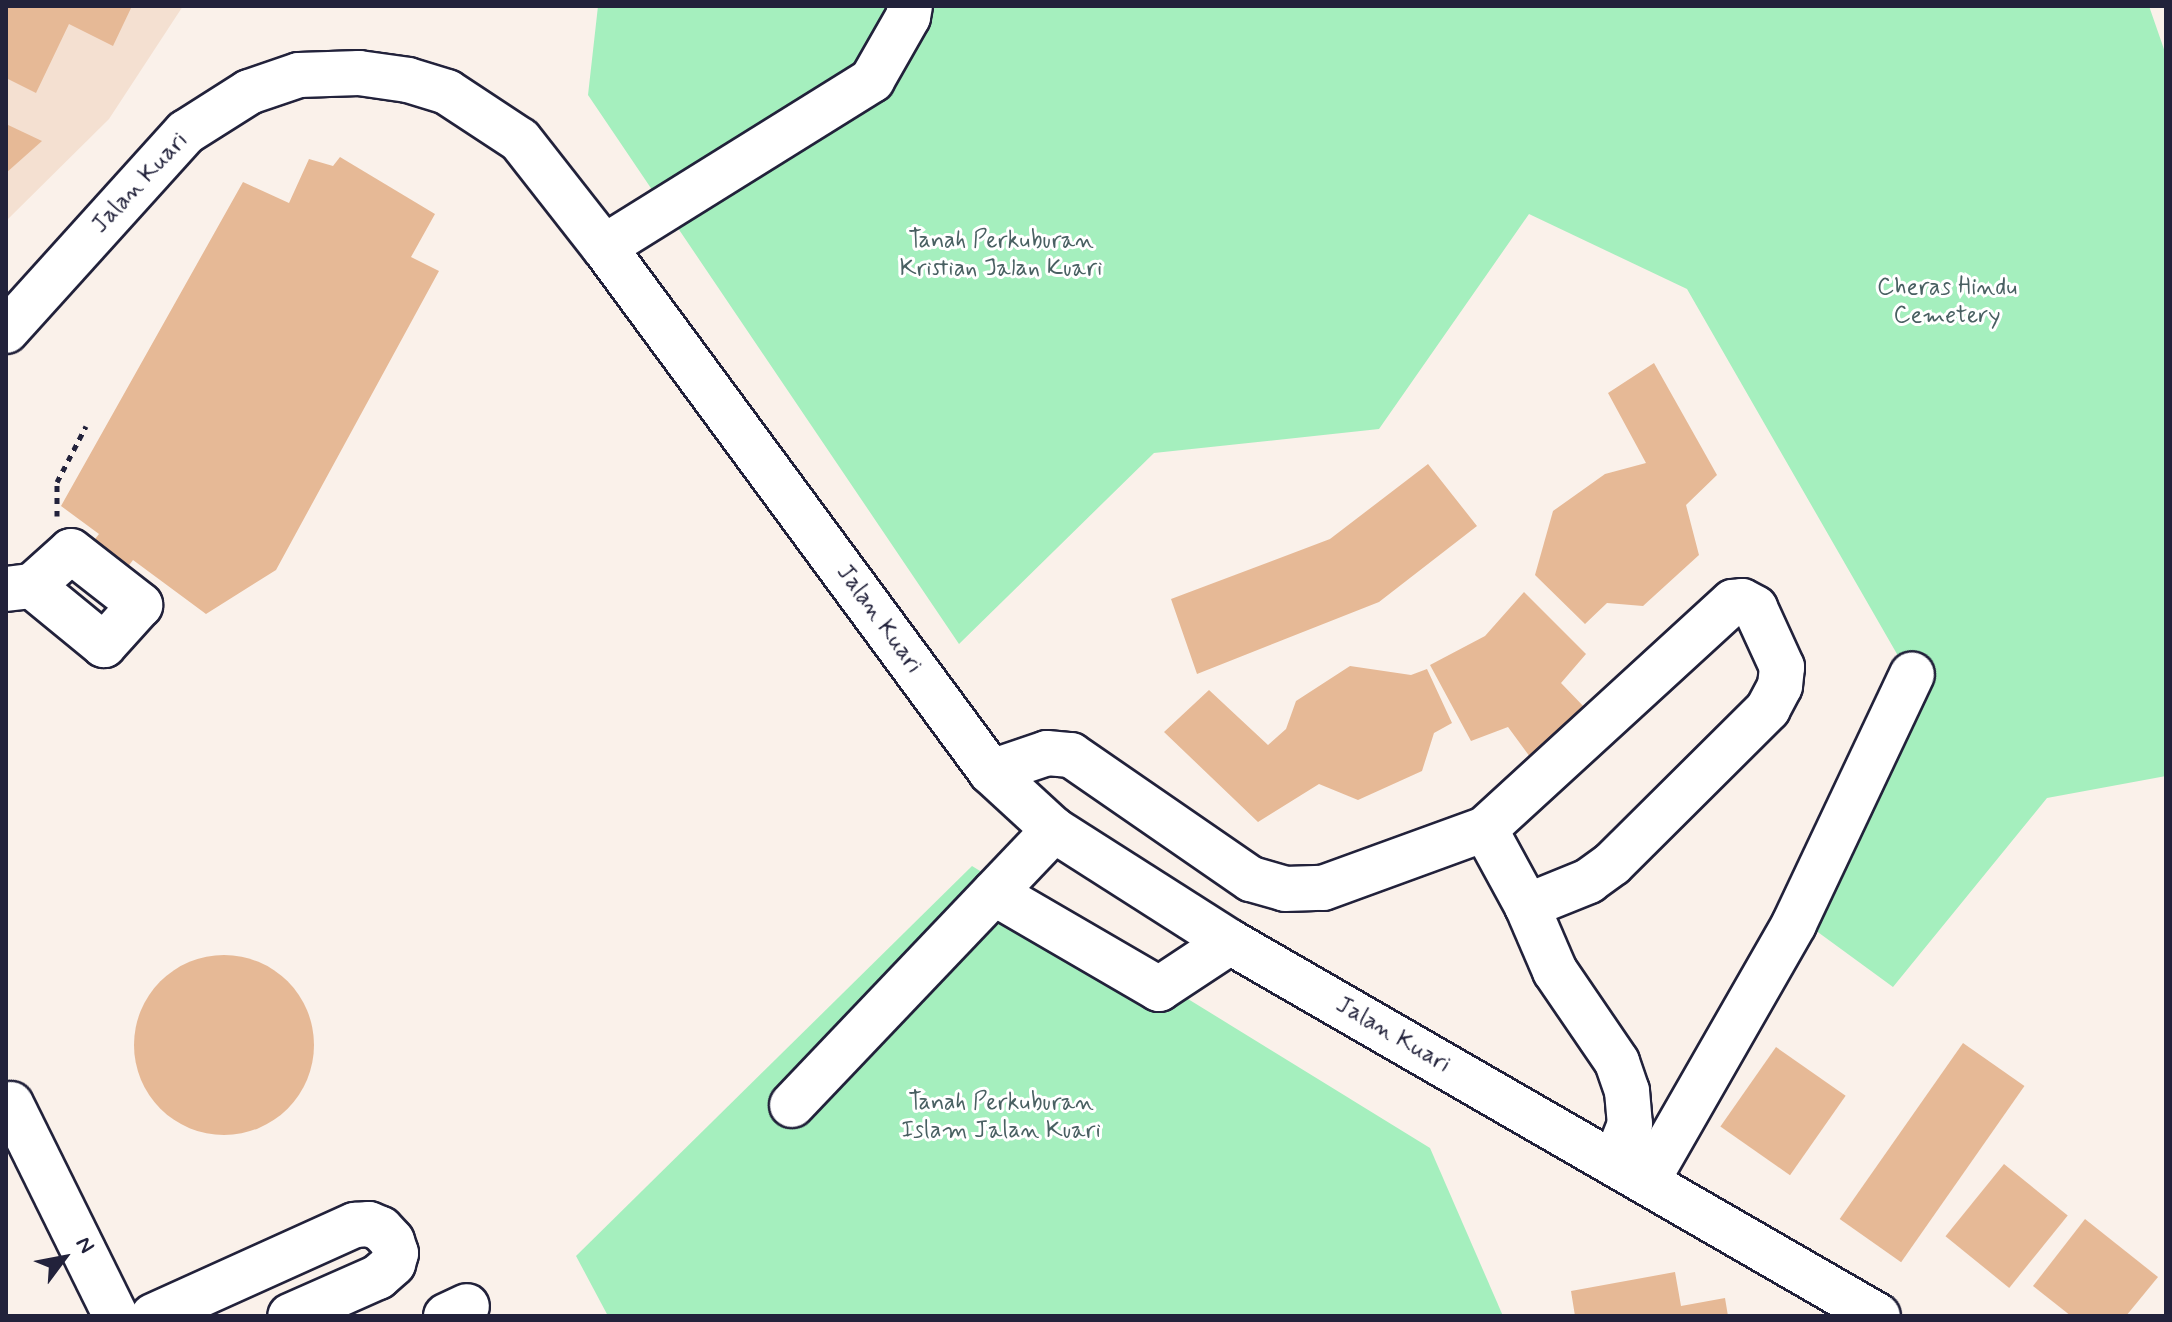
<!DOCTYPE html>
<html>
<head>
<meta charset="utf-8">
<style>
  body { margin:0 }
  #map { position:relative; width:2172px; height:1322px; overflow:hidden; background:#faf1ea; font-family:Mynerve,sans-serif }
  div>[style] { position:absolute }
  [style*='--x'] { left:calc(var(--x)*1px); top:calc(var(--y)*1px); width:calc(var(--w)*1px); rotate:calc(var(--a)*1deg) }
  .built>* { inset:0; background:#f4e0d1 }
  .green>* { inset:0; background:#a5efbe }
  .building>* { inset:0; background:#e6b996; transform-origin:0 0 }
  .round { border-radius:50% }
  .path>* { height:5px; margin-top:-2.5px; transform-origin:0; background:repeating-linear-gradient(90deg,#22223b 0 6px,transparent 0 12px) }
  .roads { filter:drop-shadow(2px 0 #22223b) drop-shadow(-2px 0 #22223b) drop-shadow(0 2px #22223b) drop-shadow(0 -2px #22223b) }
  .minor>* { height:44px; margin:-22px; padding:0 22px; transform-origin:22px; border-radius:22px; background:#fff }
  span { translate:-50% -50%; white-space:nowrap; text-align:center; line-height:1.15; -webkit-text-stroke:6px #fff; paint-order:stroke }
  .street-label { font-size:24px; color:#22223b }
  .park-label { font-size:24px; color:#496062 }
  .frame { position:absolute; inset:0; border:8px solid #22223b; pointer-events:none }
  .north { position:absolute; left:24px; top:1218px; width:80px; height:80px; -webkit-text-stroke:6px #fff; paint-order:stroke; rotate:58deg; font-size:22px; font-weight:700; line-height:32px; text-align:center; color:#22223b }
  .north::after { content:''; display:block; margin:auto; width:28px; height:36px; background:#22223b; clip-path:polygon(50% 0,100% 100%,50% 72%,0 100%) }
</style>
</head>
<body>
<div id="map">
  <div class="built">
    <i style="clip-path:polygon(6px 6px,183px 6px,109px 119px,6px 221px)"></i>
  </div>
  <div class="green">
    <i style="clip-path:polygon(598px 6px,2149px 6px,2166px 55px,2166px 776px,2047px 798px,1893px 987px,1789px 911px,1901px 661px,1687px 289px,1529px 214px,1379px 429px,1154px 453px,959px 644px,588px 95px)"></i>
    <i style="clip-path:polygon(972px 866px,1430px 1148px,1503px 1316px,608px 1316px,576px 1256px)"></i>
  </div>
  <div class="building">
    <i style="clip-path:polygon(6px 6px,132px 6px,113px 46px,69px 24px,36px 93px,6px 78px)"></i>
    <i style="clip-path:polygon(6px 124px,42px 141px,6px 173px)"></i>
    <i style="clip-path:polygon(340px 157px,435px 214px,411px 257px,439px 271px,276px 570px,206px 614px,133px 560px,103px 600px,68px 574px,99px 534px,61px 506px,243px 182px,289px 203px,309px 159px,333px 166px)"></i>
    <i style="clip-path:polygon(1654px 363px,1717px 475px,1686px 505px,1699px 555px,1643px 606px,1607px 603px,1585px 624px,1535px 575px,1553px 511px,1605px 474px,1646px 463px,1608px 393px)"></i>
    <i style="clip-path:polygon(1428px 464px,1477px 526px,1379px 602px,1197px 674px,1171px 599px,1330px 539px)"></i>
    <i style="clip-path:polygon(1524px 592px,1586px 654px,1561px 683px,1587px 710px,1530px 757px,1508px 727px,1471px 741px,1430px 665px,1485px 636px)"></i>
    <i style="clip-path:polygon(1350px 666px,1411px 675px,1427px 669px,1452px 723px,1434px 733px,1422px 771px,1358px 800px,1319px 784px,1258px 822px,1164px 732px,1209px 690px,1268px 745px,1286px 729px,1296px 701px)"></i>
    <i class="round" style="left:134px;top:955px;width:180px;height:180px"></i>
    <i style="left:1963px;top:1043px;width:75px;height:215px;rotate:35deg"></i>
    <i style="left:1776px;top:1047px;width:85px;height:97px;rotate:35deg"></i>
    <i style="left:2004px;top:1164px;width:82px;height:93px;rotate:39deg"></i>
    <i style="clip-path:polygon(2085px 1219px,2158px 1277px,2126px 1316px,2071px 1316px,2033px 1286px)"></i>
    <i style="clip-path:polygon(1675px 1272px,1681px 1306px,1725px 1298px,1728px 1316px,1575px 1316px,1571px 1291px)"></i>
  </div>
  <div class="path">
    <i style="--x:57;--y:516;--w:34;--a:-90"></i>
    <i style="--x:57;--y:482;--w:63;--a:-62.6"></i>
  </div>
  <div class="roads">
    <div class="minor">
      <i style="--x:604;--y:247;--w:316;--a:-31.9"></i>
      <i style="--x:872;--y:80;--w:73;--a:-60.3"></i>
      <i style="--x:908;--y:17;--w:11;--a:-80"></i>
      <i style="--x:6;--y:331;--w:268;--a:-47.9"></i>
      <i style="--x:186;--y:132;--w:75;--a:-32.4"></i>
      <i style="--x:249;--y:92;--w:53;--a:-18.8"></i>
      <i style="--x:299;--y:75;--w:60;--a:-1.9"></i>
      <i style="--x:359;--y:73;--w:49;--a:8.1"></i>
      <i style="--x:408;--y:80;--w:41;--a:17.1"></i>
      <i style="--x:447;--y:92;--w:87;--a:33.3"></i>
      <i style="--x:520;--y:140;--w:136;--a:51.9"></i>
      <i style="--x:604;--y:247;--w:652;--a:53.6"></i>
      <i style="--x:991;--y:772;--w:86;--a:42.6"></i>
      <i style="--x:1054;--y:830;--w:209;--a:32.5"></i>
      <i style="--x:1230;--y:942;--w:748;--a:29.99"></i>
      <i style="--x:6;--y:589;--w:26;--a:-7"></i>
      <i style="--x:32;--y:586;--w:52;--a:-41.9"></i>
      <i style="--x:71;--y:551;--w:88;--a:38"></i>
      <i style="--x:140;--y:605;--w:54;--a:132"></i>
      <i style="--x:104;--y:645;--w:93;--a:-140.7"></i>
      <i style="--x:991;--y:772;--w:59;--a:-18.7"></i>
      <i style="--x:1047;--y:753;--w:24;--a:5"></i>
      <i style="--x:1071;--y:755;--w:219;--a:34.6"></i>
      <i style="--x:1251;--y:879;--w:35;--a:16"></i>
      <i style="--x:1285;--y:889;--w:38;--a:-2"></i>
      <i style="--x:1323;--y:888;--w:172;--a:-20"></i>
      <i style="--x:1485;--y:829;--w:336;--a:-42.5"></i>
      <i style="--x:1733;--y:602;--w:9;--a:-6"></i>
      <i style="--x:1742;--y:601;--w:15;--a:28"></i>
      <i style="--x:1755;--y:608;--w:65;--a:65.4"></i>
      <i style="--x:1782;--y:667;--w:19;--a:96"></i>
      <i style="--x:1780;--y:686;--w:26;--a:118"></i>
      <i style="--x:1768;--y:709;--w:220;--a:135.2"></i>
      <i style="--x:1612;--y:864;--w:29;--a:144"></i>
      <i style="--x:1589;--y:881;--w:67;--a:158"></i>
      <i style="--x:1485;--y:829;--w:88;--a:61.4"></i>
      <i style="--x:1527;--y:906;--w:71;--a:66.7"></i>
      <i style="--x:1555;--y:971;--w:110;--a:55.7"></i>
      <i style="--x:1617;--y:1062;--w:31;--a:71"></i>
      <i style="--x:1627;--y:1091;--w:33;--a:85"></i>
      <i style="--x:1630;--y:1124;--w:41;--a:111.5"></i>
      <i style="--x:994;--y:893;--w:191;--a:30.2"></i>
      <i style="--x:1159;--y:989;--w:85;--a:-33.5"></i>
      <i style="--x:11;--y:1104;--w:237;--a:63.7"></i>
      <i style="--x:792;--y:1105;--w:380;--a:-46.4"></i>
      <i style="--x:1647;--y:1181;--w:296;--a:-60.2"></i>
      <i style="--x:1794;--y:924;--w:276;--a:-64.7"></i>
      <i style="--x:153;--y:1316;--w:222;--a:-24.3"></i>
      <i style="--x:355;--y:1225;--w:14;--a:-4"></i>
      <i style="--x:369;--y:1224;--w:13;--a:23"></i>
      <i style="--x:381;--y:1229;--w:16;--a:47"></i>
      <i style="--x:392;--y:1241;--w:13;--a:72"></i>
      <i style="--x:396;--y:1253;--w:11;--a:105"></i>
      <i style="--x:393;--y:1264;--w:20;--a:139"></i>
      <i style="--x:378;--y:1277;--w:96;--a:156.1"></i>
      <i style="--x:446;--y:1316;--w:23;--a:-25"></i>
    </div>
  </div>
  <div class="street-label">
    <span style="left:140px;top:183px;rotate:-47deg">Jalan Kuari</span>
    <span style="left:879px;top:619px;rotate:54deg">Jalan Kuari</span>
    <span style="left:1393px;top:1035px;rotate:30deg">Jalan Kuari</span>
  </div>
  <div class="park-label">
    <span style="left:1001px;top:255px">Tanah Perkuburan<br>Kristian Jalan Kuari</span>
    <span style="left:1947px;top:302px">Cheras Hindu<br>Cemetery</span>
    <span style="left:1001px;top:1117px">Tanah Perkuburan<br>Islam Jalan Kuari</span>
  </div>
  <div class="frame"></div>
  <div class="north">N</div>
</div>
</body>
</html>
